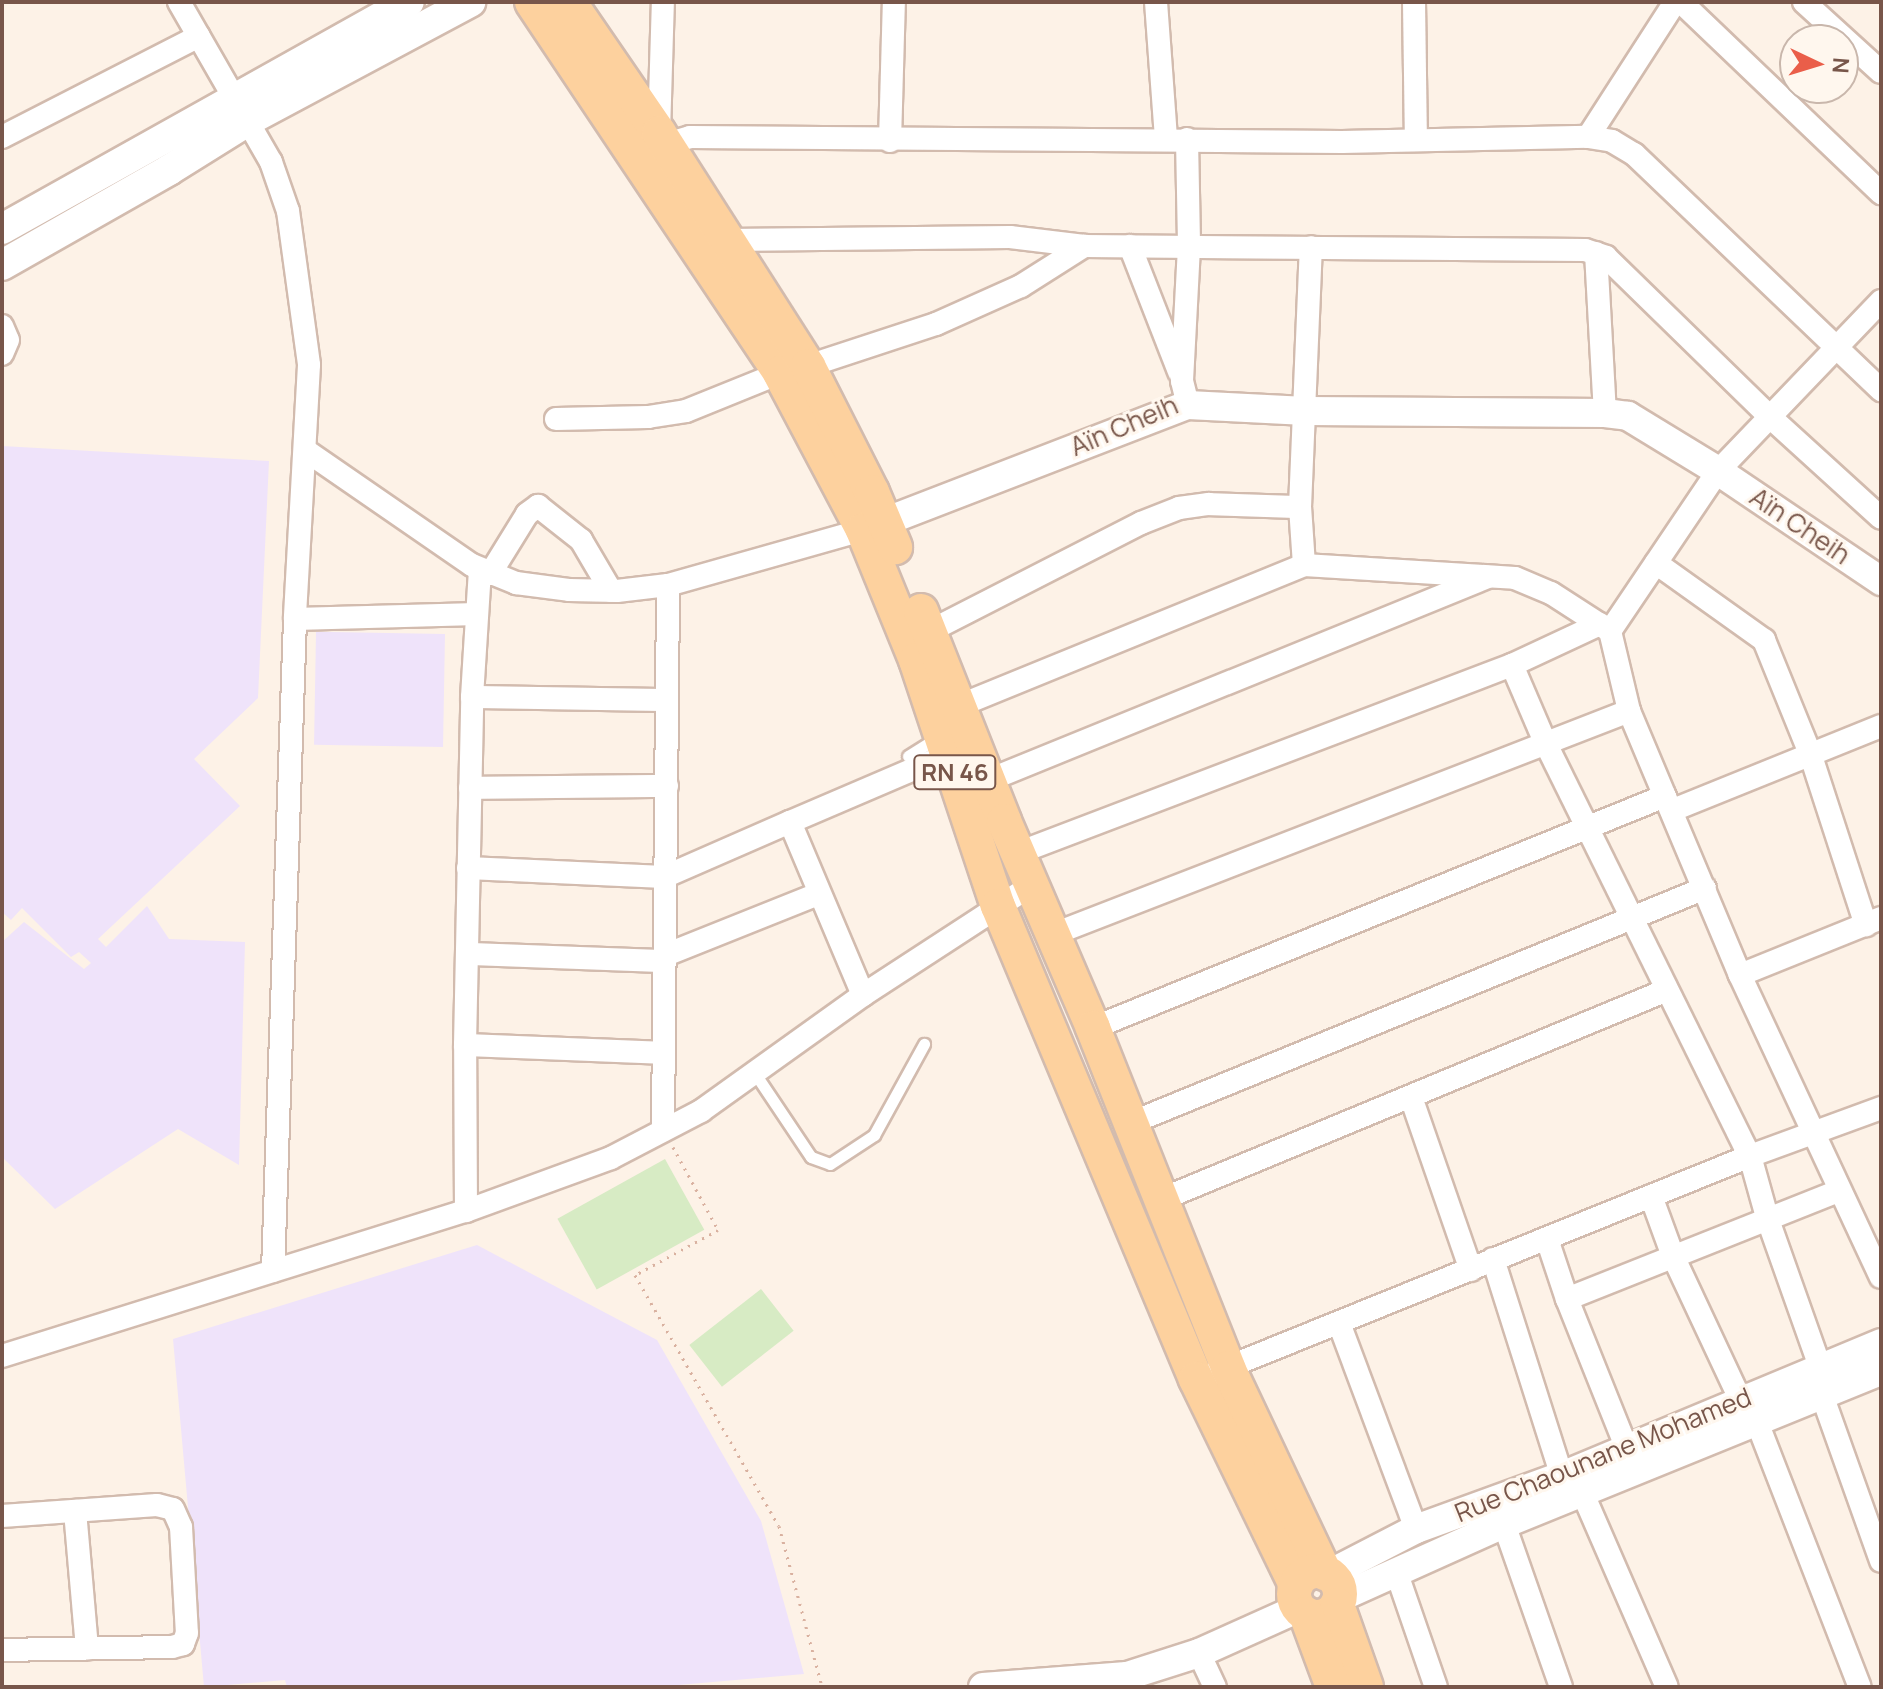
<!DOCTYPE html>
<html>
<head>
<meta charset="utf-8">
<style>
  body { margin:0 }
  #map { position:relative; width:1883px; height:1689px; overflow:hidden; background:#fdf2e7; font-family:Manrope,sans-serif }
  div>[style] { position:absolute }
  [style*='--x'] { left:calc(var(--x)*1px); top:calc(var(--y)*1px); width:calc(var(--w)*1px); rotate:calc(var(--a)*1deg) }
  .education>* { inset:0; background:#efe3fa; transform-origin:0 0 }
  .green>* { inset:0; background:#d7ebc4; transform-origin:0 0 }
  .path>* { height:3px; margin-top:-1.5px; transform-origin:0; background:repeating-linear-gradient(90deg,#d9b1a0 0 2px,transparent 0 8px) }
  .roads { filter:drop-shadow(2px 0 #d2bbae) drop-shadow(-2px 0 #d2bbae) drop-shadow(0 2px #d2bbae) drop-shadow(0 -2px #d2bbae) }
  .service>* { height:11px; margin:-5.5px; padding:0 5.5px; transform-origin:5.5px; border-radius:5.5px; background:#fff }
  .minor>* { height:22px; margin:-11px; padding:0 11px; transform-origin:11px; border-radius:11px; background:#fff }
  .tertiary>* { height:28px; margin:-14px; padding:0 14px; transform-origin:14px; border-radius:14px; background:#fff }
  .secondary>* { height:30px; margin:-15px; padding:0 15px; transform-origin:15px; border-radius:15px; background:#fff }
  .primary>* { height:34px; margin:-17px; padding:0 17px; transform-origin:17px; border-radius:17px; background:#fdd19e }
  .primary>.ring { margin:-17px; padding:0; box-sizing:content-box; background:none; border:34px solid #fdd19e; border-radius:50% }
  span { translate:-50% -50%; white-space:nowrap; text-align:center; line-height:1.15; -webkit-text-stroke:6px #fff7ee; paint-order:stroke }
  .shield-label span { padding:2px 6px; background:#fff7ee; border:2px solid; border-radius:6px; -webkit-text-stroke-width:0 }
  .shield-label { font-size:24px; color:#78564a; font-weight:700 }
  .street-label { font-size:26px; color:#78564a }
  .frame { position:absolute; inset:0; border:4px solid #78564a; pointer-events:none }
  .north { position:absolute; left:1779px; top:24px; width:80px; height:80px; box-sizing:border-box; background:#fff7ee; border:2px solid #c9b7ac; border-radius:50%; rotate:94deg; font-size:22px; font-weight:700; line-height:32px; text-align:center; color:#78564a }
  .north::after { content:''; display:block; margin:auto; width:28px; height:36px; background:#ea5e49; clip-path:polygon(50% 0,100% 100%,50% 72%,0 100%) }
</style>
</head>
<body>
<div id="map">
  <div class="education">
    <i style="clip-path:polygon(2px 446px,269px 461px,258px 698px,194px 759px,240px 806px,98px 939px,106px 947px,147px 906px,169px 939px,245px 942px,239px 1165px,178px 1129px,55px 1209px,2px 1157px,2px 942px,24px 922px,84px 969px,91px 963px,79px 952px,71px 957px,22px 908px,11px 920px,2px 912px)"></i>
    <i style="left:445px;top:634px;width:113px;height:129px;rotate:91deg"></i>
    <i style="clip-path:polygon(477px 1245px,657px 1340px,761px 1521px,804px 1674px,656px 1687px,287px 1687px,285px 1680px,204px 1687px,173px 1339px)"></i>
  </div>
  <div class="green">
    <i style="left:665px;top:1159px;width:81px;height:123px;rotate:61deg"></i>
    <i style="left:761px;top:1289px;width:53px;height:91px;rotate:52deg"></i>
  </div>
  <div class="path">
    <i style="--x:673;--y:1147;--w:94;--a:61.5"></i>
    <i style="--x:718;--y:1230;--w:94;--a:151.5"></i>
    <i style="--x:635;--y:1275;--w:289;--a:60.2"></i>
    <i style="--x:779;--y:1526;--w:167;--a:75"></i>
  </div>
  <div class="roads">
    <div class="service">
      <i style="--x:908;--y:756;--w:36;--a:-32"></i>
      <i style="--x:754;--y:1072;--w:102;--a:56.2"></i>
      <i style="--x:811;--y:1157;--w:20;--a:20"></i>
      <i style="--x:830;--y:1164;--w:53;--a:-33.4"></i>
      <i style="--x:874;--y:1135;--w:104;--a:-61.2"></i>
    </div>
    <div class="minor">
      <i style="--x:179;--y:2;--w:185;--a:60.1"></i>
      <i style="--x:271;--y:162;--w:52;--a:70.9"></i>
      <i style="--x:288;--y:211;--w:155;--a:82.2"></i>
      <i style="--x:309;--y:365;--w:254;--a:93.2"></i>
      <i style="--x:295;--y:619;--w:652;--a:91.93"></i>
      <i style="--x:1156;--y:2;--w:137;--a:85.8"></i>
      <i style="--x:1414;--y:2;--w:138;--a:89.2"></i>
      <i style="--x:1681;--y:2;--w:277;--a:43.7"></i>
      <i style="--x:1804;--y:2;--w:104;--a:42.3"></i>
      <i style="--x:659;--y:133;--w:131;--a:-88.3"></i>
      <i style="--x:2;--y:137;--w:221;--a:-27.1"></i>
      <i style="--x:1588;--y:137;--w:161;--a:-57.2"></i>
      <i style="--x:1187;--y:139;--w:108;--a:88.9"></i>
      <i style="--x:1189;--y:247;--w:134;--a:93"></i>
      <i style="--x:1182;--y:381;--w:25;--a:76"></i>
      <i style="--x:890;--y:141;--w:139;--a:-88.4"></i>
      <i style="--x:666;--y:144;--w:25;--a:-16"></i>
      <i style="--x:690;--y:137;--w:652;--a:0.44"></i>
      <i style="--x:1342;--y:142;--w:246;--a:-1.2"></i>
      <i style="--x:1588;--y:137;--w:24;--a:9"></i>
      <i style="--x:1612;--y:141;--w:26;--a:31"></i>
      <i style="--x:1634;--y:154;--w:342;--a:43.7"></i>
      <i style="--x:727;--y:240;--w:283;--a:-0.6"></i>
      <i style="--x:1010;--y:237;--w:75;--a:6.9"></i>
      <i style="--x:1084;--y:246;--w:501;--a:0.46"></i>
      <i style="--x:1585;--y:250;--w:22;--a:18"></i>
      <i style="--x:1606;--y:257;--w:228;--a:44.3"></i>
      <i style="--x:1769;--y:416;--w:151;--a:42.3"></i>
      <i style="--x:1130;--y:246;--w:135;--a:68.7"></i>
      <i style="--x:1596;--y:253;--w:160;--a:86.8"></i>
      <i style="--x:1881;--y:301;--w:236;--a:133.8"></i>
      <i style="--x:1718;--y:471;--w:193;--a:124"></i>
      <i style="--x:1610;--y:631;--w:82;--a:76.6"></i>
      <i style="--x:1629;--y:711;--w:286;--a:67.2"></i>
      <i style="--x:1740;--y:975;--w:333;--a:65"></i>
      <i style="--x:2;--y:326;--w:15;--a:67"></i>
      <i style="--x:8;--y:340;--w:15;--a:113"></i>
      <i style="--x:808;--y:366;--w:135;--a:-18.2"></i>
      <i style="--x:936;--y:324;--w:93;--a:-24.1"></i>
      <i style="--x:1021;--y:286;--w:75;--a:-32.4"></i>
      <i style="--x:556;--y:419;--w:92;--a:-1.2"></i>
      <i style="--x:648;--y:417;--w:38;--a:-9"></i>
      <i style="--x:686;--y:411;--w:101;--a:-22"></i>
      <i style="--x:305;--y:450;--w:203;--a:34.6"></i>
      <i style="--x:472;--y:565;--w:48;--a:22.2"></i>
      <i style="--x:516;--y:583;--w:53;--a:7.5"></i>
      <i style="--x:569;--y:590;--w:48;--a:1.2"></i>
      <i style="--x:617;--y:591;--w:51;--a:-6.7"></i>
      <i style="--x:668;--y:585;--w:203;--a:-15.8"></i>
      <i style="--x:1656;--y:563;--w:133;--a:35.5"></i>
      <i style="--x:1764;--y:640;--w:125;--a:67.9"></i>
      <i style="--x:1811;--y:756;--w:178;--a:72"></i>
      <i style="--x:1304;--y:565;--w:58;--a:-93.9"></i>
      <i style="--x:1300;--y:507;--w:260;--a:-87.6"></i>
      <i style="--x:490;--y:574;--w:70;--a:-58.3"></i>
      <i style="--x:527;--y:514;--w:14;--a:-36"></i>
      <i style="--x:538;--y:506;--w:55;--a:38.3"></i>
      <i style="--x:581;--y:540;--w:59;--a:59.5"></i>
      <i style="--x:295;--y:619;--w:182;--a:-1.6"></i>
      <i style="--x:930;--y:631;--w:237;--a:-27.1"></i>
      <i style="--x:1141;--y:523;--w:41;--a:-21.5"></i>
      <i style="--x:1179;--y:508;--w:30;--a:-8"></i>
      <i style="--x:1209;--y:504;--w:91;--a:1.9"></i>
      <i style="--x:1512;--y:665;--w:84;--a:66.8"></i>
      <i style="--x:1545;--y:742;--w:462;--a:63.7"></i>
      <i style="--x:1750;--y:1156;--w:63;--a:74.4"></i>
      <i style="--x:1767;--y:1217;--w:159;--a:70.5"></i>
      <i style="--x:472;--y:697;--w:194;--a:0.9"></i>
      <i style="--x:961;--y:705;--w:370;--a:-22.2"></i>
      <i style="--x:1304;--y:565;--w:211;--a:3.5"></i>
      <i style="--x:1515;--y:578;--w:39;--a:23"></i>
      <i style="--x:1551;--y:593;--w:70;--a:32.8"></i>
      <i style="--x:989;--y:780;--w:539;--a:-22.14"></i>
      <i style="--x:470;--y:788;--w:197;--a:-0.6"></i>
      <i style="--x:1673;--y:810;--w:224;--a:-22"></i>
      <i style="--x:1018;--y:853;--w:529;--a:-20.84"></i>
      <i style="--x:1512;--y:665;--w:97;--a:-25"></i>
      <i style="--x:468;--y:868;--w:196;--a:2.6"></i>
      <i style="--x:664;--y:877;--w:137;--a:-23.6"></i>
      <i style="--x:1054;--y:934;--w:617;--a:-21.2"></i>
      <i style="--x:469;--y:954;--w:194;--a:2.1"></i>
      <i style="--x:663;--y:956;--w:167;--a:-21.8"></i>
      <i style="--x:1740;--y:975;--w:152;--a:-22"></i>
      <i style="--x:863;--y:995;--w:188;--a:-112.9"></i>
      <i style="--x:790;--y:822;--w:173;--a:-23.2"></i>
      <i style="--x:1093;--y:1028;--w:617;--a:-22.08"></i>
      <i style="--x:465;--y:1045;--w:197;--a:2.3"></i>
      <i style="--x:1411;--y:1097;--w:183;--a:70.9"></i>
      <i style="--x:1131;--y:1123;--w:620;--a:-22.26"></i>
      <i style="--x:663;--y:1130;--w:545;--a:-89.47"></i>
      <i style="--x:1651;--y:1196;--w:64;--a:69.9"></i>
      <i style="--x:1673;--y:1256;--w:160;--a:64.9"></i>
      <i style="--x:1160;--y:1200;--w:549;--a:-22.5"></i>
      <i style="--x:466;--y:1211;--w:166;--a:-90.3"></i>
      <i style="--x:465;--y:1045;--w:348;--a:-88.8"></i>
      <i style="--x:472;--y:697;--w:127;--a:-86.4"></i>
      <i style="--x:1547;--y:1239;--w:63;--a:71.6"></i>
      <i style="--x:1567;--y:1299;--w:162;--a:68.2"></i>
      <i style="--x:1493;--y:1259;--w:228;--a:72.4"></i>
      <i style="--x:1567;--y:1299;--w:293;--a:-21.7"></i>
      <i style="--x:1339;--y:1323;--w:220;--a:69.5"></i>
      <i style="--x:2;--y:1356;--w:486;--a:-17.4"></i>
      <i style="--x:466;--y:1211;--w:154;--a:-20.1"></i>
      <i style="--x:611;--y:1158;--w:102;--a:-27.6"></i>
      <i style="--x:701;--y:1111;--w:199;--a:-35.6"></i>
      <i style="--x:863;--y:995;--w:202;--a:-33.1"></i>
      <i style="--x:1216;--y:1372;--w:576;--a:-22.02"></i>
      <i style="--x:1750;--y:1156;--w:140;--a:-20.1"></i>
      <i style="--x:1822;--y:1395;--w:176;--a:70.4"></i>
      <i style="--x:1757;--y:1422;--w:284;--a:68.8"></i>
      <i style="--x:1583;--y:1494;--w:210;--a:66.5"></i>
      <i style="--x:75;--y:1511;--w:138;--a:85"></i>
      <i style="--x:2;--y:1516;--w:155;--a:-4.1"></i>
      <i style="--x:157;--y:1505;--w:16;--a:14"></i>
      <i style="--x:173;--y:1509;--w:20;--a:66"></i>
      <i style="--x:181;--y:1527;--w:106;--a:86.8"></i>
      <i style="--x:187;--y:1633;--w:12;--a:110"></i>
      <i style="--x:183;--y:1644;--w:11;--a:165"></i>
      <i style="--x:172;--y:1647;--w:170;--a:179"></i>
      <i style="--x:1504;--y:1524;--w:173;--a:70.7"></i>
      <i style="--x:1396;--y:1571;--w:123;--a:71"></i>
      <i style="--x:1199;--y:1653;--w:38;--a:65"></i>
    </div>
    <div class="tertiary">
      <i style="--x:866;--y:529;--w:345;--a:-21.1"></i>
      <i style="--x:1188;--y:405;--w:118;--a:2.9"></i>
      <i style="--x:1306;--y:411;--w:299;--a:0.4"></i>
      <i style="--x:1605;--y:413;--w:23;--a:7"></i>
      <i style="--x:1628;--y:416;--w:105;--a:31.4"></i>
      <i style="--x:1718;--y:471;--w:197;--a:34"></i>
      <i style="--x:1329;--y:1574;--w:98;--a:-27.3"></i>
      <i style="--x:1416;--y:1529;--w:155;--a:-20"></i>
      <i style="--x:1562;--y:1476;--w:346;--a:-22.6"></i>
      <i style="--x:1339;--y:1598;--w:181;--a:-24.2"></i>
      <i style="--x:1504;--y:1524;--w:407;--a:-22.1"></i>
      <i style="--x:983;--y:1687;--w:144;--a:-4.4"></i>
      <i style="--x:1127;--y:1676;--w:76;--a:-17.7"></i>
      <i style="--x:1199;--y:1653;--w:110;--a:-24.2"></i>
    </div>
    <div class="secondary">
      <i style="--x:2;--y:229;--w:466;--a:-29.2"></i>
      <i style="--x:2;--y:265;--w:192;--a:-29.6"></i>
      <i style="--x:169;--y:170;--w:94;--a:-32"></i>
      <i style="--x:249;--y:120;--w:251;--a:-28.1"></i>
    </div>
    <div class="primary">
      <i style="--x:532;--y:2;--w:446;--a:56.2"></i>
      <i style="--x:780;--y:373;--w:178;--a:62.1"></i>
      <i style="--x:863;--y:530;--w:140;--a:67.8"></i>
      <i style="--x:916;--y:660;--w:259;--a:71.6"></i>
      <i style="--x:998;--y:906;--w:513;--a:67.29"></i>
      <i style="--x:1196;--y:1379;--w:229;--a:64.1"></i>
      <i style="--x:569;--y:2;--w:159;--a:55.5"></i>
      <i style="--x:659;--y:133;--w:277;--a:57.4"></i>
      <i style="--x:808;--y:366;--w:141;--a:63.1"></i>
      <i style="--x:872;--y:492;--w:60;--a:67.3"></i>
      <i style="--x:921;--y:611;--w:226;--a:68.4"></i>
      <i style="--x:1004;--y:821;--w:225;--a:66.7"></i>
      <i style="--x:1093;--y:1028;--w:366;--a:68.3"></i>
      <i style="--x:1228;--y:1368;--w:227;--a:64.7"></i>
      <i class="ring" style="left:1294px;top:1571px;width:12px;height:12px"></i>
      <i style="--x:1337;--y:1605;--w:87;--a:70.5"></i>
      <i style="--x:1306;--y:1614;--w:78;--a:69.7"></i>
    </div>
  </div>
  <div class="shield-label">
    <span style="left:955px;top:772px">RN 46</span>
  </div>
  <div class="street-label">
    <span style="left:1124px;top:426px;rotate:-23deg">Aïn Cheih</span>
    <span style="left:1800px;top:526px;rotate:34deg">Aïn Cheih</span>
    <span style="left:1603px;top:1455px;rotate:-22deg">Rue Chaounane Mohamed</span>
  </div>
  <div class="frame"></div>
  <div class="north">N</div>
</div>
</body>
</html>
